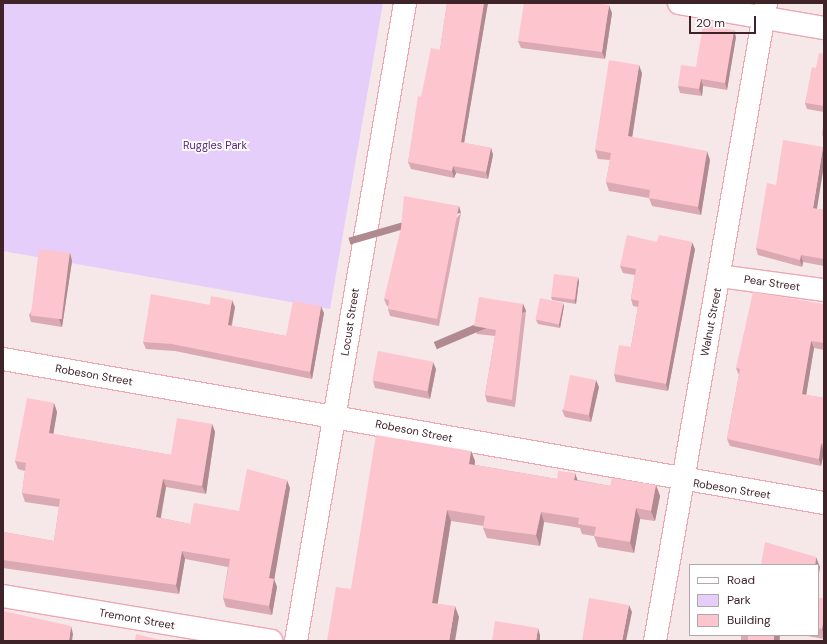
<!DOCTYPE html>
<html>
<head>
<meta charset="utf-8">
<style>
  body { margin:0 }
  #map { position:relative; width:827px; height:644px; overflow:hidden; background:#f6e7e9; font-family:"DM Sans",sans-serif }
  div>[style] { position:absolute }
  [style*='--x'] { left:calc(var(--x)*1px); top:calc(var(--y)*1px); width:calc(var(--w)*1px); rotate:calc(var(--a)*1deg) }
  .green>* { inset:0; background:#e5cffa }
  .roads { filter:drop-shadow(1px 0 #eca7b3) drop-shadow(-1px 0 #eca7b3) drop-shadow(0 1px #eca7b3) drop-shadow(0 -1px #eca7b3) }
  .street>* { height:22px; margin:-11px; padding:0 11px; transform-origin:11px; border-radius:11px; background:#fff }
  .secondary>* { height:22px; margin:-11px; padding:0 11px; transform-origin:11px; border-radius:11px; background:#fff }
  .wall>* { inset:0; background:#daa9b1; transform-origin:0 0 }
  .shaded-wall>* { inset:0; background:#b18a90; transform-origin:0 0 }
  .building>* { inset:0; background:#fdc5ce; transform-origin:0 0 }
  span { translate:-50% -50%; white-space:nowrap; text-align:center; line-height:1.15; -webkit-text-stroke:3.5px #fff; paint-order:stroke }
  .park-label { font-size:11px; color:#551c7b }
  .street-label { font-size:11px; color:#3e2328 }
  .frame { position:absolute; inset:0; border:4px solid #3e2328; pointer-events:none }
  .legend { position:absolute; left:689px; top:564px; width:130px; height:72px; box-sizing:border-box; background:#fff; border:1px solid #b2a7a9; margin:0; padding:5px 7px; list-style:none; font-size:12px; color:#3e2328 }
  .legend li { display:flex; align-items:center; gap:8px; height:20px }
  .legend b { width:20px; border:1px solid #b2a7a9 }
  .scale { position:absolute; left:689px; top:16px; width:67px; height:18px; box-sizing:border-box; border:2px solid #3e2328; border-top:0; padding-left:5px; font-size:12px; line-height:14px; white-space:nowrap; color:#3e2328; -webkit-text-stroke:3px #fff; paint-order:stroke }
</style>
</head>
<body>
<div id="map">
  <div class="green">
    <i style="clip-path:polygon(3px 3px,383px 3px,330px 309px,3px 251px)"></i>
  </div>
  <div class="roads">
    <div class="street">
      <i style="--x:679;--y:3;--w:147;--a:9.8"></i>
      <i style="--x:720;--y:276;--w:105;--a:7.7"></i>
      <i style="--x:3;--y:596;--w:272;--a:9.5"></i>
      <i style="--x:655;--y:641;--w:648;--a:-80.13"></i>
    </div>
    <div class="secondary">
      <i style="--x:3;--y:359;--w:834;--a:9.95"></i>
      <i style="--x:296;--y:641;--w:647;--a:-80.3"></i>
    </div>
  </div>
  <div class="wall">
    <i style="clip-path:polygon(447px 3px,488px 3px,464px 143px,491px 148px,493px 155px,488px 179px,456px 173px,454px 178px,411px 169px,408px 162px,421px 97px,440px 50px)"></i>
    <i style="clip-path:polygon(612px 13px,605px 59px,521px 48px,518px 41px)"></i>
    <i style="clip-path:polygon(736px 37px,727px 90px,703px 86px,702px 96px,680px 93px,678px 86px,696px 67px)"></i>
    <i style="clip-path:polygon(824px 54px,824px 112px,807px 109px,805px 103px,816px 68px)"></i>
    <i style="clip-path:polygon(642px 73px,632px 137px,710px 160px,701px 215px,652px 206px,649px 198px,609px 191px,606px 182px,610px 160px,598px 159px,595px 150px)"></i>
    <i style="clip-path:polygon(824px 122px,824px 140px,822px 134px)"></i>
    <i style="clip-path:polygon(817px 209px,824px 210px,824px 266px,803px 262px,802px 267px,758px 255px,756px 248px)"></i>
    <i style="clip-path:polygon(461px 213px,439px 326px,390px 316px,388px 309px,388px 306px,387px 306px,384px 299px)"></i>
    <i style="clip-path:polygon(657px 242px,695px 249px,668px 391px,616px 382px,614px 374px,631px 347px,638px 307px,633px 306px,631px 299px,635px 275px,623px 273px,620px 266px)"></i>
    <i style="clip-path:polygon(70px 253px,72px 261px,62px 327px,31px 322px,29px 315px)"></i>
    <i style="clip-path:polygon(579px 281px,576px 304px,552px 300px,551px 297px)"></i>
    <i style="clip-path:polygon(563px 303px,564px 306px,560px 328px,538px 324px,536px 320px)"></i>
    <i style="clip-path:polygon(523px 304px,526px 311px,515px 407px,487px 402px,485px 395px,495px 336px,477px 334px,474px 326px)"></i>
    <i style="clip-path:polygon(824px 304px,824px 350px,814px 348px,806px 395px,824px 398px,824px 451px,821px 466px,730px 446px,727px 439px,739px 375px,736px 368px)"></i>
    <i style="clip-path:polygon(210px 305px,235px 307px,232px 326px,286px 336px,324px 313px,312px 379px,175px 351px,146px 349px,143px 342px)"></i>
    <i style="clip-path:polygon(436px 369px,430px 399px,375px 388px,373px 381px)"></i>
    <i style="clip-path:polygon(599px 387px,591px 422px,565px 417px,562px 410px)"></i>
    <i style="clip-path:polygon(54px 403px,57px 412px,53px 434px,171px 455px,212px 424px,215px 432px,206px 494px,166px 487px,161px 518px,190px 524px,239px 511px,290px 488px,274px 579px,277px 587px,272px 615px,226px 607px,223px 598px,228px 567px,185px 559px,179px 594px,3px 568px,3px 532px,54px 541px,59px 507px,25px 502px,22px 493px,25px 471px,18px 469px,15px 461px)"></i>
    <i style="clip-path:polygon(471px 451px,475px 461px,475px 465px,557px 479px,578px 480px,610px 486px,656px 485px,660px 496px,655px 521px,640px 519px,634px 553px,598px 547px,594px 536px,582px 534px,580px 528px,544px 522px,540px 546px,487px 538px,483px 528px,484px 526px,451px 521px,437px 604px,459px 617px,351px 589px)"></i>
    <i style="clip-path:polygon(818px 598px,824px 599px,824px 639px,802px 635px,818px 635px)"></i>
    <i style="left:741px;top:635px;width:39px;height:6px"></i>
  </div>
  <div class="shaded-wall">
    <i style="clip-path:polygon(484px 3px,488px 3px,463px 149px,461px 142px)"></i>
    <i style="clip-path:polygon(609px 5px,612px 13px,605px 59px,602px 52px)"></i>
    <i style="clip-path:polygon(734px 30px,736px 37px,727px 90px,725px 83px)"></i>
    <i style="clip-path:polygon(639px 65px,642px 73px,631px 145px,628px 136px)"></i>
    <i style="clip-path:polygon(701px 79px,703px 86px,702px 96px,699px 89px)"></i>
    <i style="clip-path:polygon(823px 147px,824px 149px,824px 165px,816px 215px,813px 208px)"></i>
    <i style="clip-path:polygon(491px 148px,493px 155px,488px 179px,486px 172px)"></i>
    <i style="clip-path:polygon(707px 151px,710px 160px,701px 215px,698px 207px)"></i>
    <i style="clip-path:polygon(453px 166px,456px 173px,454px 178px,452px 171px)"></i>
    <i style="left:459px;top:206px;width:7px;height:115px;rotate:74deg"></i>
    <i style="clip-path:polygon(692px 242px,695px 249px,668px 391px,666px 384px)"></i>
    <i style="clip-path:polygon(70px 253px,72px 261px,62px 327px,59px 319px)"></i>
    <i style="clip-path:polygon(801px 255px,803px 262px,802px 267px,800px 260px)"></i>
    <i style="clip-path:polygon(578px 277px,579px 281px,576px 304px,574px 300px)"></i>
    <i style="clip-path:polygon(232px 300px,235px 307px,230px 332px,228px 325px)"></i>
    <i style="clip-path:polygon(563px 303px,564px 306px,560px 328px,559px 325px)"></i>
    <i style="left:523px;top:304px;width:8px;height:97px;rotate:67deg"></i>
    <i style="clip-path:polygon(321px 306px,324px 313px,312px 379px,310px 372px)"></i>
    <i style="clip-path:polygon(811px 341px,814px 348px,805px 402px,802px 394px)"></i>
    <i style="clip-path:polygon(433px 362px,436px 369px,430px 399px,428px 392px)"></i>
    <i style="clip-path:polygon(596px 380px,599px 387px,591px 422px,589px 415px)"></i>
    <i style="clip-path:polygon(54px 403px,57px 412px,52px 442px,49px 433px)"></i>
    <i style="clip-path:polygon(212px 424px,215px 432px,206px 494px,202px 486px)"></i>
    <i style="clip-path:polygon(821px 444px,824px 452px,821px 466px,819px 459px)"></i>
    <i style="clip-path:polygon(471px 451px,475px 461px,473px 475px,469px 464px)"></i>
    <i style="clip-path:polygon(575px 473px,579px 484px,574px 480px)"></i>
    <i style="clip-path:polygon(163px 479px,166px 487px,159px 526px,156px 517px)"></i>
    <i style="clip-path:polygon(287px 480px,290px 488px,273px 587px,269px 578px)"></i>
    <i style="clip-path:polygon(656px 485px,660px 496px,655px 521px,651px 511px)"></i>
    <i style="clip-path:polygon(636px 508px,640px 519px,634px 553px,630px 542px)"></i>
    <i style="clip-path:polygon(447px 510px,451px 521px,436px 614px,432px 603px)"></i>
    <i style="clip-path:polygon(541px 512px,544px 522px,540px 546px,536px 535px)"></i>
    <i style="clip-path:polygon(182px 551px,185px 559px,179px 594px,176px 585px)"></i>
    <i style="clip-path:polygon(816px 557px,820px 567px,818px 579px,818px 565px,815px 565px)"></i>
    <i style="clip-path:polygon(274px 579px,277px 587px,272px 615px,269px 606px)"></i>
    <i style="clip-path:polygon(629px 605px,632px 612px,626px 641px,622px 641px)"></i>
    <i style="clip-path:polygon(455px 606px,459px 617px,455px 641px,449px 641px)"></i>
    <i style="clip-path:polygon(824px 616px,824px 635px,822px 629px)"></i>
    <i style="clip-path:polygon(71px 626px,73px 634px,72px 641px,69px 641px)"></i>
    <i style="clip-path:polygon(538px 628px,540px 635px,540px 641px,536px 641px)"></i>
    <i style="clip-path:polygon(774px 635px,780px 635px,779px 641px,773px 641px)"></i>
  </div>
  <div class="building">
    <i style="clip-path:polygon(447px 3px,484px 3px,461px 142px,491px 148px,486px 172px,453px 166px,452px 171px,408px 162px,418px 96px,421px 97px,431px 48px,440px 50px)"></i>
    <i style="clip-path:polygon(524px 3px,594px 3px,609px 5px,602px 52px,518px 41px)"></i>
    <i style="clip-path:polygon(703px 25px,734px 30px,725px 83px,701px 79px,699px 89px,678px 86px,681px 65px,696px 67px)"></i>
    <i style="clip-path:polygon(819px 53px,824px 54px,824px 106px,805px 103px,812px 67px,816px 68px)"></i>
    <i style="clip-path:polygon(609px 60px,639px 65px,628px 136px,707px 151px,698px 207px,649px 198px,650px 190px,606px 182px,611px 153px,595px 150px)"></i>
    <i style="clip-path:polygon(824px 122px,824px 135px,822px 134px)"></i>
    <i style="clip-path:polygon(783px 140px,823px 147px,813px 208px,824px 210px,824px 259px,801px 255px,800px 260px,756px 248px,767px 183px,776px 185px)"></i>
    <i style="clip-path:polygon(404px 196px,459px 206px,437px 319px,388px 309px,389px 300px,384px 299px,401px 228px)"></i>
    <i style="clip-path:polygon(627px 235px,657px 242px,659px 235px,692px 242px,666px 384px,614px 374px,619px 345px,631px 347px,639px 301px,631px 299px,636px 269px,620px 266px)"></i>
    <i style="left:39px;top:249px;width:31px;height:67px;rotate:7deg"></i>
    <i style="left:554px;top:274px;width:24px;height:23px;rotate:7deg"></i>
    <i style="clip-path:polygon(753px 292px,824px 304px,824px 343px,811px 341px,802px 394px,824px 398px,824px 443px,821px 444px,819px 459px,727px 439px,740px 369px,736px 368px)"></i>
    <i style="clip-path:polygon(151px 294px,210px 305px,211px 296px,232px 300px,228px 325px,286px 336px,293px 301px,321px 306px,310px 372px,172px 344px,143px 342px)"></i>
    <i style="clip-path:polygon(479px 297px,523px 304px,512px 400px,485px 395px,496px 330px,474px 326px)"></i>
    <i style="left:540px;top:298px;width:24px;height:22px;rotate:12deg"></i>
    <i style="left:378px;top:351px;width:56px;height:30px;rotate:11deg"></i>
    <i style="left:570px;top:375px;width:26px;height:36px;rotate:11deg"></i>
    <i style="clip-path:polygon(27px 398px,54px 403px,49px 433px,171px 455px,177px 418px,212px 424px,202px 486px,163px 479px,156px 517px,190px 524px,194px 503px,239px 511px,247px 469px,287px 480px,269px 578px,274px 579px,269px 606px,223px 598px,230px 559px,182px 551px,176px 585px,3px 560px,3px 532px,54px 541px,60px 499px,22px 493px,26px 463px,15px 461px)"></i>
    <i style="clip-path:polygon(376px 435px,471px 451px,469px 464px,557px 479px,558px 471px,575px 473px,574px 480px,610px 486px,612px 478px,656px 485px,651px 511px,636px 508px,630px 542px,594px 536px,596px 527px,578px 524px,579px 518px,541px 512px,536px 535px,483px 528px,485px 516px,447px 510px,432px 603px,455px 606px,449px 641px,327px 641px,336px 587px,351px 589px)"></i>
    <i style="clip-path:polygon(765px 542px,816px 557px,815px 565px,761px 565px)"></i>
    <i style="clip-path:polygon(589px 598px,629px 605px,622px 641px,582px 641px)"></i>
    <i style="clip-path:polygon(818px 598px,824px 599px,824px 616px,822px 629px,818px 628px)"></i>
    <i style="clip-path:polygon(3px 611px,71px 626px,69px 641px,3px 641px)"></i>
    <i style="clip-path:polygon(495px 621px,538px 628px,536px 641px,492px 641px)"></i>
    <i style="clip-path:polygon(136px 634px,165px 641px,135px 641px)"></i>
    <i style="left:748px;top:635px;width:26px;height:6px"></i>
  </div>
  <div class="park-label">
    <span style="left:215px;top:145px">Ruggles Park</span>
  </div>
  <div class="street-label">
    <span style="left:772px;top:283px;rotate:8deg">Pear Street</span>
    <span style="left:350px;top:322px;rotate:-81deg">Locust Street</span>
    <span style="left:711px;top:322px;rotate:-79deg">Walnut Street</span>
    <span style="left:94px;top:375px;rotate:10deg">Robeson Street</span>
    <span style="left:414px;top:431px;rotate:11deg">Robeson Street</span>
    <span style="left:732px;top:489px;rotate:9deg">Robeson Street</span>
    <span style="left:137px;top:619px;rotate:10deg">Tremont Street</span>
  </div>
  <div class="frame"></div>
  <ul class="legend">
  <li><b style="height:5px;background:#fff"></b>Road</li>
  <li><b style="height:11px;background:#e5cffa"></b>Park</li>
  <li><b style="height:11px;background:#fdc5ce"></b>Building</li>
  </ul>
  <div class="scale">20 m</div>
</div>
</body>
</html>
